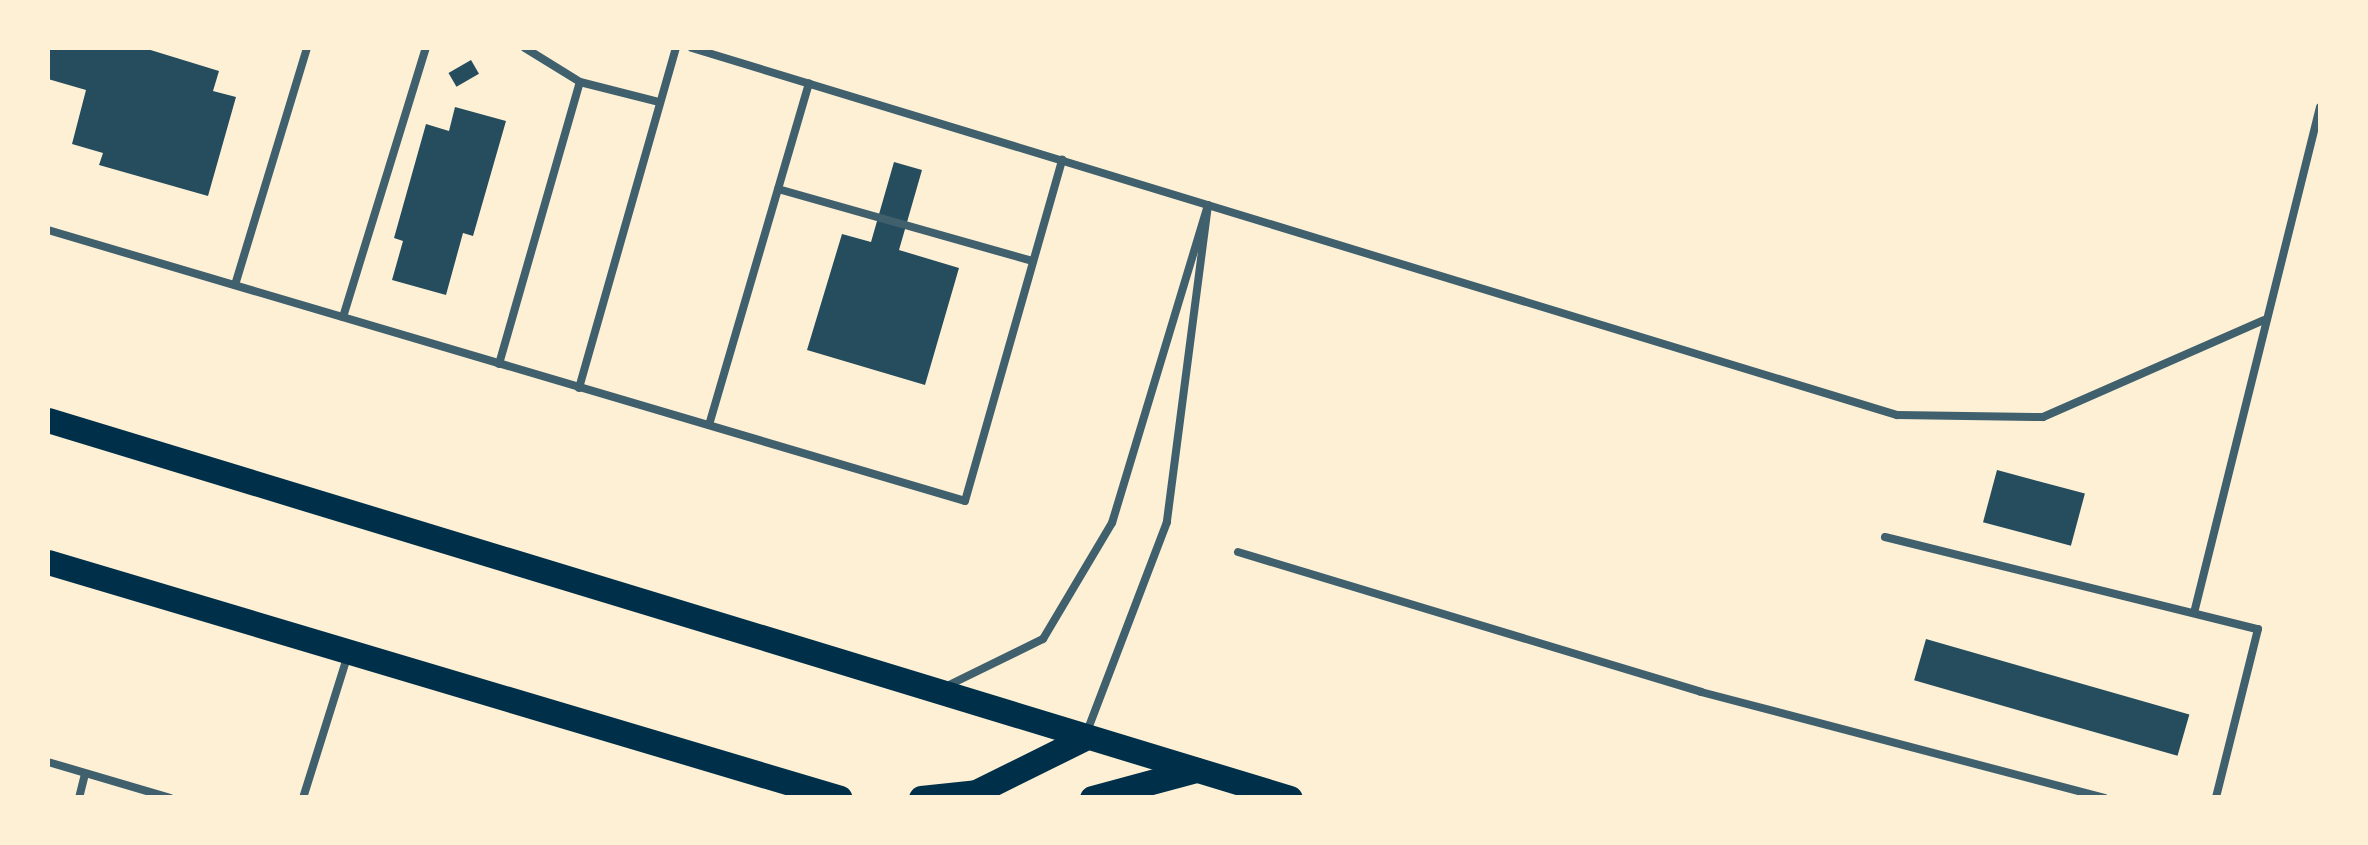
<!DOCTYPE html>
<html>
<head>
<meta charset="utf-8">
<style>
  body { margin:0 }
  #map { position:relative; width:2368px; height:845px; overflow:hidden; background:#fdf0d5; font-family:Commissioner,sans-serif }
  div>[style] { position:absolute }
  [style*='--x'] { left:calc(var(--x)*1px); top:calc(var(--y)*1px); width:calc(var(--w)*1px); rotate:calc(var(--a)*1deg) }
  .building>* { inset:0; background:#264d5e; transform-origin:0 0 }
  .service>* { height:8px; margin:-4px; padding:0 4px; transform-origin:4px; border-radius:4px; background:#3f606c }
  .primary>* { height:25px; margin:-12.5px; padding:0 12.5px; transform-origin:12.5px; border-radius:12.5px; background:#003049 }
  span { translate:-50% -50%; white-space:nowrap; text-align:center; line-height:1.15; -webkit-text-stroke:10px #fdf0d5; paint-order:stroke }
  .frame { position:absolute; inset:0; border:50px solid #fdf0d5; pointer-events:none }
</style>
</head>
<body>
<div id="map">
  <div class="building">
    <i style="clip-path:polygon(48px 48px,144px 48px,219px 71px,213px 91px,236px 97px,208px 196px,99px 165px,103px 153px,72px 144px,86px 90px,48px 79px)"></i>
    <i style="left:471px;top:60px;width:16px;height:26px;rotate:60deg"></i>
    <i style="clip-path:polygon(455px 107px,506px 121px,473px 236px,463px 233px,446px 295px,392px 280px,403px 241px,394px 238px,426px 124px,449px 131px)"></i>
    <i style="clip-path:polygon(894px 162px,922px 170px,899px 250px,959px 268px,925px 385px,807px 350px,842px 234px,871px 242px)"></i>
    <i style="left:1997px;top:470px;width:91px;height:54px;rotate:15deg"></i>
    <i style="left:1926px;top:639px;width:274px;height:43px;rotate:16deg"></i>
  </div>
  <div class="service">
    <i style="--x:525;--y:48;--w:65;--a:31.7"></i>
    <i style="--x:580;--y:82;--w:81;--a:14.2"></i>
    <i style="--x:692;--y:48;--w:1260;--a:16.94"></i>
    <i style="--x:1897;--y:415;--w:146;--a:0.8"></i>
    <i style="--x:2043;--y:417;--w:241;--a:-23.7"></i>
    <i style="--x:778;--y:189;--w:265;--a:15.8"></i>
    <i style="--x:48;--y:230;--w:956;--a:16.46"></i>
    <i style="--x:965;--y:501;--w:355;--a:-74.1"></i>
    <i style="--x:235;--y:285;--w:248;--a:-73.1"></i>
    <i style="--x:343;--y:317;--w:282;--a:-72.9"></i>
    <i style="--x:499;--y:364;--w:293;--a:-74"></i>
    <i style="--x:579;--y:388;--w:354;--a:-74.1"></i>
    <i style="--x:709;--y:425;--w:356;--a:-73.7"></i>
    <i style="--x:1885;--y:537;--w:384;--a:13.9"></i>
    <i style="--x:2258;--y:629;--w:174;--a:104"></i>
    <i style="--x:1238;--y:552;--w:484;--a:16.8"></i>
    <i style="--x:1701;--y:692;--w:417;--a:14.7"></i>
    <i style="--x:2194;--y:613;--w:521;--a:-76.02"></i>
    <i style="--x:947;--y:686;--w:107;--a:-26.1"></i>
    <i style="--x:1043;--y:639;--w:135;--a:-59.3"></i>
    <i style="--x:1112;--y:523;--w:332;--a:-73.2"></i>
    <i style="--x:1208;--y:205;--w:320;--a:97.4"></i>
    <i style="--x:1167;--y:522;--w:227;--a:110.9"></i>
    <i style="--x:48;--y:762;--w:127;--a:16.4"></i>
    <i style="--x:79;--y:798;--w:25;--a:-76"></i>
    <i style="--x:303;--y:798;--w:151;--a:-72.6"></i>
  </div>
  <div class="primary">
    <i style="--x:48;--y:420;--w:1298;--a:16.93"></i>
    <i style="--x:48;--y:562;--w:826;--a:16.59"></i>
    <i style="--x:921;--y:798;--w:55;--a:-6.2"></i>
    <i style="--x:976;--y:792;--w:122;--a:-26.4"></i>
    <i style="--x:1092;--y:798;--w:108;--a:-15.1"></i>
  </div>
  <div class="frame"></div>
</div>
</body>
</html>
